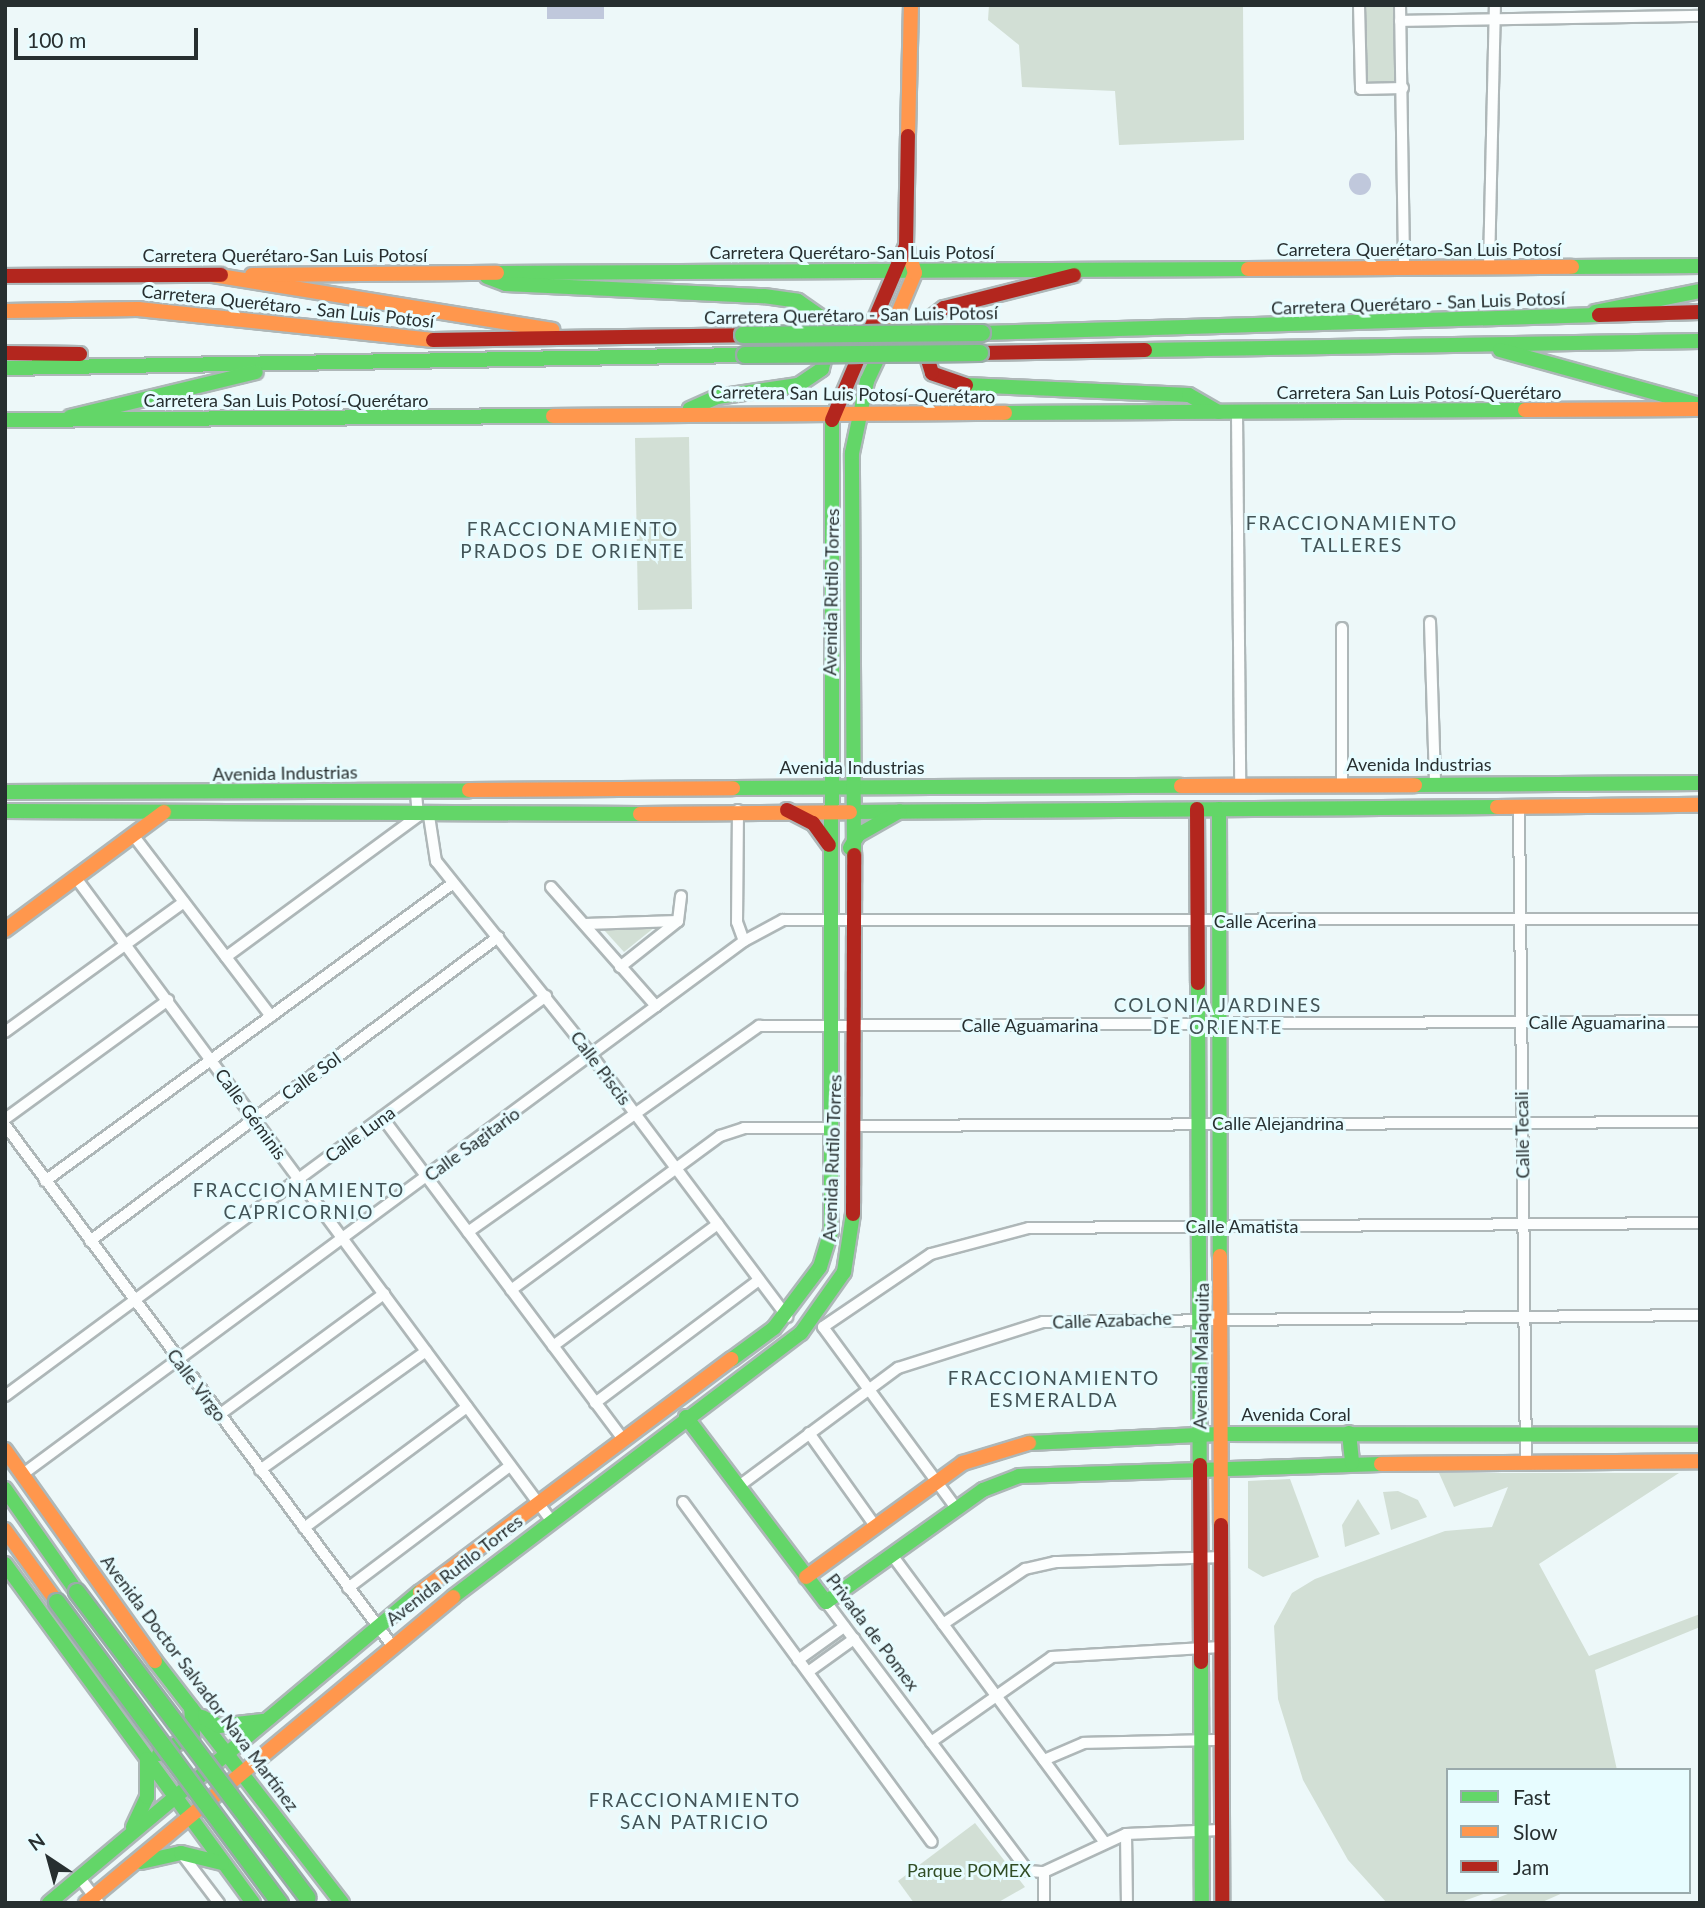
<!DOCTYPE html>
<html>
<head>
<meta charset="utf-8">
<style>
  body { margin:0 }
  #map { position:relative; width:1705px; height:1908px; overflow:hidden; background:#edf8f9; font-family:Lato,sans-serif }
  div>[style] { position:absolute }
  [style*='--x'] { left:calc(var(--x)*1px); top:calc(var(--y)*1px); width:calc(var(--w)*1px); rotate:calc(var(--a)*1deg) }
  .green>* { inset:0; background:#d2dfd5; transform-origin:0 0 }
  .water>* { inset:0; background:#c0c8dc; transform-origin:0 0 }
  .round { border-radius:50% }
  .roads { filter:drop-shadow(2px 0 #aeb7b8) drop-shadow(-2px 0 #aeb7b8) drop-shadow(0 2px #aeb7b8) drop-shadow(0 -2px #aeb7b8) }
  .street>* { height:10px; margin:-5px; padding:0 5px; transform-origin:5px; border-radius:5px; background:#fcfefe }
  .fast>* { height:14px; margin:-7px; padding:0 7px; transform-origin:7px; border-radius:7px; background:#63d668 }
  .slow>* { height:14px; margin:-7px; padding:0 7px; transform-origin:7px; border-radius:7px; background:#ff974d }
  .jam>* { height:14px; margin:-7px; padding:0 7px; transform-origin:7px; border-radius:7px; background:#b3261e }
  .bridges { filter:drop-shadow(2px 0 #9aaba8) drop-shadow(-2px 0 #9aaba8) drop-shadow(0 2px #9aaba8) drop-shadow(0 -2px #9aaba8) }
  .fast-bridge>* { height:16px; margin:-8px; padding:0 8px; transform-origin:8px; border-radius:8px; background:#63d668 }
  span { translate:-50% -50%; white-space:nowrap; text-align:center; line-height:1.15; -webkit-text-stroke:6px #e7fcff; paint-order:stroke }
  .street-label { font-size:18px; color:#272f30 }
  .park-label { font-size:18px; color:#314d25 }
  .neighbourhood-label { font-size:19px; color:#435457; letter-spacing:2px }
  .frame { position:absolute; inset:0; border:7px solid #272f30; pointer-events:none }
  .legend { position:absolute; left:1446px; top:1768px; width:245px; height:126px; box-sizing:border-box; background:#e7fcff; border:2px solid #9aaaac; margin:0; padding:9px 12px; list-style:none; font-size:21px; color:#272f30 }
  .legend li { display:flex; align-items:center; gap:14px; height:35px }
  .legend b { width:35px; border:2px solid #9aaaac }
  .north { position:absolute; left:14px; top:1824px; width:70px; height:70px; -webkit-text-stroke:5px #e7fcff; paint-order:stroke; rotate:324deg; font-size:19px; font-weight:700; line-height:28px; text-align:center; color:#272f30 }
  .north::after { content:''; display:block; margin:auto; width:24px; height:32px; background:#272f30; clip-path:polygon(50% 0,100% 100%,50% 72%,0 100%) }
  .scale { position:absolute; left:14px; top:28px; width:184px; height:32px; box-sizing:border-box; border:4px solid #272f30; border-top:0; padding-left:9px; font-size:21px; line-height:24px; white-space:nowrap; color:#272f30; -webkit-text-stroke:5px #e7fcff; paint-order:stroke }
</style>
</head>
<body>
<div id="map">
  <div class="green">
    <i style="clip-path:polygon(989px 5px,1243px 5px,1244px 140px,1119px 145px,1115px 91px,1022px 87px,1019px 45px,988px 20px)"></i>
    <i style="left:1365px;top:5px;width:30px;height:79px"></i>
    <i style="left:689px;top:437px;width:172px;height:54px;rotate:89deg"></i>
    <i style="clip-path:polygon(655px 927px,624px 952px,604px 930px)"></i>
    <i style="clip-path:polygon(1439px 1473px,1679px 1473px,1539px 1564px,1589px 1656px,1700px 1614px,1700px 1627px,1595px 1670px,1617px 1770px,1448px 1770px,1448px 1892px,1489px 1892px,1458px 1903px,1387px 1903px,1348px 1860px,1303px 1780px,1278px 1699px,1274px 1626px,1292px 1593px,1315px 1579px,1445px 1531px,1492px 1527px,1508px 1487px,1454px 1507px)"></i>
    <i style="clip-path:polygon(1290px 1479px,1319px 1557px,1263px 1577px,1248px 1568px,1248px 1481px)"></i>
    <i style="clip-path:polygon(1398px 1491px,1418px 1500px,1427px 1517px,1391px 1530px,1383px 1492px)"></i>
    <i style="clip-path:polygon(1358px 1499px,1380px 1534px,1345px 1547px,1342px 1525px)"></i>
    <i style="clip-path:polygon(975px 1823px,1025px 1887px,997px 1903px,914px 1903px,898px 1881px)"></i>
    <i style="clip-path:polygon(1513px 1892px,1565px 1892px,1540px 1903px,1484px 1903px)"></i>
  </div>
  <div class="water">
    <i style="left:547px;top:5px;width:57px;height:14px"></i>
    <i class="round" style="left:1349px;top:173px;width:22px;height:22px"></i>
  </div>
  <div class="roads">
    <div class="street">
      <i style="--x:1359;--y:5;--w:84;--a:88.6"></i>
      <i style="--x:1361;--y:89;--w:42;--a:-1.4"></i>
      <i style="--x:1400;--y:5;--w:263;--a:89.1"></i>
      <i style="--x:1400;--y:21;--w:300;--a:-1"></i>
      <i style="--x:1489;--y:267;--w:262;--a:-88.7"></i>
      <i style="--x:1237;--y:413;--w:369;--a:89.5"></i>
      <i style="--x:1430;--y:622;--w:161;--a:88.2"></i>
      <i style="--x:1342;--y:783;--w:155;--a:-90"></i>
      <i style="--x:1519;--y:808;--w:653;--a:89.39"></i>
      <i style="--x:738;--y:810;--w:112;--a:90.5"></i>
      <i style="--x:737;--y:922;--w:20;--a:70"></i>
      <i style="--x:429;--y:816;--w:46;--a:81.2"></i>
      <i style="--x:436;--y:861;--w:250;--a:51.3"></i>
      <i style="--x:592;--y:1056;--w:326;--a:53.2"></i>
      <i style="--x:133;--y:835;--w:228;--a:52.7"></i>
      <i style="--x:76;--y:878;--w:797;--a:53.52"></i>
      <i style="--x:551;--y:887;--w:159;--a:48.6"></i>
      <i style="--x:678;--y:921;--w:25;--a:-83"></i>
      <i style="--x:585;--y:924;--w:93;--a:-1.8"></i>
      <i style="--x:678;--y:921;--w:74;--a:141.6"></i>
      <i style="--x:226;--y:957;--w:238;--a:-36.3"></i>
      <i style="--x:418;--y:816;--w:25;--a:-95"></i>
      <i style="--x:5;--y:1032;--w:221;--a:-36"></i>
      <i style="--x:382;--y:1117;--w:404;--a:53.2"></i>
      <i style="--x:5;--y:1119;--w:202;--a:-36.1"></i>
      <i style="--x:5;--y:1125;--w:647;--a:53.36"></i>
      <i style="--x:856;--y:1126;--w:844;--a:-0.27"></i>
      <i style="--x:45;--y:1181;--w:504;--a:-36.12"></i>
      <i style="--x:468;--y:1232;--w:357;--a:-35.3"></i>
      <i style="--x:759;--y:1026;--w:941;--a:-0.3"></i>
      <i style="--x:90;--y:1241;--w:509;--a:-36.69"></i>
      <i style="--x:511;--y:1290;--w:260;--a:-36.4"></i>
      <i style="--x:720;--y:1136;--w:25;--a:-18"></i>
      <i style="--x:744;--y:1128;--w:88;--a:0"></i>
      <i style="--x:823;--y:1327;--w:130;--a:-34.1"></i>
      <i style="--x:931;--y:1254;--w:101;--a:-14.9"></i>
      <i style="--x:1029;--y:1228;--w:671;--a:-0.43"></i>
      <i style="--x:823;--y:1327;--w:225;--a:53.7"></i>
      <i style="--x:553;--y:1346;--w:205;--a:-36.5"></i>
      <i style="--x:5;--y:1396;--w:673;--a:-36.48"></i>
      <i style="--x:595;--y:1403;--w:205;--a:-36.9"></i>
      <i style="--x:219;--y:1415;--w:205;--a:-36.3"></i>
      <i style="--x:809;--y:1433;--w:114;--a:54.6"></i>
      <i style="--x:260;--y:1470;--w:204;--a:-35.6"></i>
      <i style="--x:23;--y:1474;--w:897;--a:-36.47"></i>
      <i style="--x:744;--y:941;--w:44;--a:-28.3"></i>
      <i style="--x:783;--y:920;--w:917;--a:-0.06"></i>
      <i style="--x:739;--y:1486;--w:198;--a:-36.6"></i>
      <i style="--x:898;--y:1368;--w:152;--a:-17.6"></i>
      <i style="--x:1043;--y:1322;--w:657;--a:-0.61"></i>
      <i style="--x:683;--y:1502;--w:421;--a:53.8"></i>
      <i style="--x:304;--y:1528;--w:203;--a:-36.6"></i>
      <i style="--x:892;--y:1555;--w:355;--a:53.5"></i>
      <i style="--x:348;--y:1588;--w:203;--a:-37"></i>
      <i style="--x:826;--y:1602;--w:336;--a:53.1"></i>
      <i style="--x:1028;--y:1871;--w:16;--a:4"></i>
      <i style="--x:1044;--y:1872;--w:90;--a:-24.9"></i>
      <i style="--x:1126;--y:1834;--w:94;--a:-2.4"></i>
      <i style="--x:943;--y:1624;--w:99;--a:-33.9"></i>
      <i style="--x:1025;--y:1569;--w:31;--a:-13"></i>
      <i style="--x:1055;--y:1562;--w:164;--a:-1.7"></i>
      <i style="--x:798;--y:1660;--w:57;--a:-35.7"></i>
      <i style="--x:808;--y:1672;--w:57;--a:-35.7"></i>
      <i style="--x:931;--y:1742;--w:148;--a:-35.1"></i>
      <i style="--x:1052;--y:1657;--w:168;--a:-3.4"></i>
      <i style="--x:1044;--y:1760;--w:43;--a:-23"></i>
      <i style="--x:1084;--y:1743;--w:136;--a:-1.3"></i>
      <i style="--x:1126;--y:1834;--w:69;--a:89.2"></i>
      <i style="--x:181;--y:1853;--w:63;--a:52.8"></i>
      <i style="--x:1044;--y:1872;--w:31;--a:90"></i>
      <i style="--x:80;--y:1878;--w:31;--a:53"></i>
    </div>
    <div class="fast">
      <i style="--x:1572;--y:267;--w:128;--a:-0.4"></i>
      <i style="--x:497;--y:273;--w:751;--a:-0.31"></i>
      <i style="--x:487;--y:277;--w:20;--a:20"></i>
      <i style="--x:506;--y:284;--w:258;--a:2.7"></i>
      <i style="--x:764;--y:296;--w:34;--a:8"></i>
      <i style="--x:798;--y:301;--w:28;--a:35"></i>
      <i style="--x:821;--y:317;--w:26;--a:72"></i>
      <i style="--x:829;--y:342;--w:28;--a:105"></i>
      <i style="--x:822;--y:369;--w:29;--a:146"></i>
      <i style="--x:798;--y:385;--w:82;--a:171.6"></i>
      <i style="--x:717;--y:397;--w:30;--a:156"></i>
      <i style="--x:1595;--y:312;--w:107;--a:-11.3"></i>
      <i style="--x:982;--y:333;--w:617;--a:-1.67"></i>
      <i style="--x:1145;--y:350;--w:555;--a:-0.93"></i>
      <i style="--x:1500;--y:350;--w:207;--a:15.4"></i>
      <i style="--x:5;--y:368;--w:740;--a:-1.01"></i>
      <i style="--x:966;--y:385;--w:223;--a:2.6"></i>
      <i style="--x:1189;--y:395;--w:34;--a:30"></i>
      <i style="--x:1005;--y:413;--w:520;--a:-0.33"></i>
      <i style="--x:70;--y:417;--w:191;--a:-13.6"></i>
      <i style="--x:5;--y:420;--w:548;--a:-0.42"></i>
      <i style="--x:1415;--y:785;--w:285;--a:-0.4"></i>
      <i style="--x:733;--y:788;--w:448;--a:-0.3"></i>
      <i style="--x:5;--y:792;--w:464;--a:-0.2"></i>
      <i style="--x:1219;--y:809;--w:447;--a:89.9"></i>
      <i style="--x:5;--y:811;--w:635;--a:0.27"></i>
      <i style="--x:850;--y:812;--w:647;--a:-0.44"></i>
      <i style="--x:850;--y:848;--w:15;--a:-58"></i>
      <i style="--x:858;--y:835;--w:48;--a:-29.7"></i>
      <i style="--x:854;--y:855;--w:402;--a:-90.3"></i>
      <i style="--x:852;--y:453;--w:74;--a:-78.2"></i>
      <i style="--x:867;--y:381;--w:56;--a:-64.8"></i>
      <i style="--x:1198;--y:983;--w:482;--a:89.8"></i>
      <i style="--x:732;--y:1359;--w:52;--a:-36.4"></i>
      <i style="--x:774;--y:1328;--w:76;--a:-53"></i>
      <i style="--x:820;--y:1267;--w:37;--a:-73"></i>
      <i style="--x:831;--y:1232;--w:812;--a:-89.93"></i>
      <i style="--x:686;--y:1417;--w:232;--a:52.9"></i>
      <i style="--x:826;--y:1602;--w:193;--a:-35.5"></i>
      <i style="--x:983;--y:1490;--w:39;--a:-21"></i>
      <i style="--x:1019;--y:1476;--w:362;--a:-1.9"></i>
      <i style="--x:1349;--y:1433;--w:30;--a:84"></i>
      <i style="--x:1029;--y:1443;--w:190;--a:-2.7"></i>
      <i style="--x:1219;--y:1434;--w:481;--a:0.1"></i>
      <i style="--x:5;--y:1489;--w:126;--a:55"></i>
      <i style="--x:5;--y:1564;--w:420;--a:53.8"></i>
      <i style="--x:453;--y:1597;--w:437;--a:-37.2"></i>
      <i style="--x:801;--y:1333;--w:75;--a:-54.8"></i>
      <i style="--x:844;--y:1272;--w:59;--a:-81.2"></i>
      <i style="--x:155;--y:1661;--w:306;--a:52.3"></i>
      <i style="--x:1201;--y:1662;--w:241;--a:89.8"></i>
      <i style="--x:202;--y:1717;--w:19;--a:28"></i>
      <i style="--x:219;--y:1726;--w:44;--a:-6.5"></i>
      <i style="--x:159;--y:1754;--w:39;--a:-30"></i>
      <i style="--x:193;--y:1734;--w:26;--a:-94"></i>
      <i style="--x:133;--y:1827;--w:33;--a:-65"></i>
      <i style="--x:147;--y:1797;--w:38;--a:-90"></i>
      <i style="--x:141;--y:1862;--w:41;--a:-12.7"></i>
      <i style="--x:181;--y:1853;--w:42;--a:13.7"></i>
      <i style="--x:49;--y:1903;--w:484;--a:-40"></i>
    </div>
    <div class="slow">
      <i style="--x:908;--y:136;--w:131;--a:-88.7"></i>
      <i style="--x:1248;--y:269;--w:324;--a:-0.4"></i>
      <i style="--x:213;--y:275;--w:344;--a:9.2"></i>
      <i style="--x:252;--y:275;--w:245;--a:-0.5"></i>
      <i style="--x:5;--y:311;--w:133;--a:-0.9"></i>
      <i style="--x:138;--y:309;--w:297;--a:6"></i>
      <i style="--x:891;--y:330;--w:62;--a:-67.2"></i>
      <i style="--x:915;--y:273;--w:28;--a:-108"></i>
      <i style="--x:1525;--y:410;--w:172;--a:-0.3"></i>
      <i style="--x:553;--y:416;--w:452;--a:-0.4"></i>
      <i style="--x:1181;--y:786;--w:234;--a:-0.2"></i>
      <i style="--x:469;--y:790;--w:264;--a:-0.4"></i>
      <i style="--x:1497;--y:807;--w:203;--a:-0.6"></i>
      <i style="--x:640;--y:814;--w:210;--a:-0.5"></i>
      <i style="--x:5;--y:930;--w:198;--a:-36.6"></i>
      <i style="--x:1220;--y:1256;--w:269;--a:89.8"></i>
      <i style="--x:5;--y:1450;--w:259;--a:54.6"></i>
      <i style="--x:1381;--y:1464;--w:319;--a:-0.5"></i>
      <i style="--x:5;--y:1530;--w:89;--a:54.2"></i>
      <i style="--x:806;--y:1577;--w:194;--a:-36"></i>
      <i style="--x:963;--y:1463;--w:69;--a:-16.9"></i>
      <i style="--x:420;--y:1592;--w:389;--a:-36.8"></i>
      <i style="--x:86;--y:1903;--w:478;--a:-39.8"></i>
    </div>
    <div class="jam">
      <i style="--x:5;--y:276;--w:216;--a:-0.3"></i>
      <i style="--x:1599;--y:315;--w:101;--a:-1.7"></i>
      <i style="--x:433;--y:340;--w:310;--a:-0.9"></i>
      <i style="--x:5;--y:353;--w:75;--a:0.8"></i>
      <i style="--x:980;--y:353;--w:165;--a:-1"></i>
      <i style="--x:966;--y:385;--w:36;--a:-161"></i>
      <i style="--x:932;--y:373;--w:37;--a:-107"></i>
      <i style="--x:921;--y:338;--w:19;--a:-69"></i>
      <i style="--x:928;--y:320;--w:20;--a:-37"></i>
      <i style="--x:944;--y:308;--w:134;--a:-14.2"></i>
      <i style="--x:832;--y:420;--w:189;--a:-67"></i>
      <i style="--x:906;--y:246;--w:110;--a:-89"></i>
      <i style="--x:1197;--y:809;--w:174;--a:89.7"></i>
      <i style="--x:787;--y:810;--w:29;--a:27"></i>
      <i style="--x:813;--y:823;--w:27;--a:54"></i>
      <i style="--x:853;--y:1214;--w:359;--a:-89.8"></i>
      <i style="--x:1200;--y:1465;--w:197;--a:89.7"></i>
      <i style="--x:1221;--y:1525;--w:378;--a:89.8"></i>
    </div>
  </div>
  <div class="bridges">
    <div class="fast-bridge">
      <i style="--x:743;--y:335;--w:239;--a:-0.5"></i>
      <i style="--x:745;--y:355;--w:235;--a:-0.5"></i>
      <i style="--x:77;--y:1592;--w:383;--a:53"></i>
      <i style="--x:57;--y:1602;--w:375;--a:53.5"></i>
    </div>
  </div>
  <div class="street-label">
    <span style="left:1419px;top:249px">Carretera Querétaro-San Luis Potosí</span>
    <span style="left:852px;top:252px">Carretera Querétaro-San Luis Potosí</span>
    <span style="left:285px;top:255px">Carretera Querétaro-San Luis Potosí</span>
    <span style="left:1418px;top:303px;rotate:-2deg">Carretera Querétaro - San Luis Potosí</span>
    <span style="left:288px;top:306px;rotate:6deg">Carretera Querétaro - San Luis Potosí</span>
    <span style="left:851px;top:315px;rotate:-1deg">Carretera Querétaro - San Luis Potosí</span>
    <span style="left:1419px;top:392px">Carretera San Luis Potosí-Querétaro</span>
    <span style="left:853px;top:394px;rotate:1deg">Carretera San Luis Potosí-Querétaro</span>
    <span style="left:286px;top:400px">Carretera San Luis Potosí-Querétaro</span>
    <span style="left:831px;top:592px;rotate:-89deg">Avenida Rutilo Torres</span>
    <span style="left:1419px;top:764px">Avenida Industrias</span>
    <span style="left:852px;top:767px">Avenida Industrias</span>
    <span style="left:285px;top:773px;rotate:-1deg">Avenida Industrias</span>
    <span style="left:1265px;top:921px">Calle Acerina</span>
    <span style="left:1597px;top:1022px">Calle Aguamarina</span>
    <span style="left:1030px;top:1025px">Calle Aguamarina</span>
    <span style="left:601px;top:1068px;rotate:53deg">Calle Piscis</span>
    <span style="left:311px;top:1076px;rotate:-36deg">Calle Sol</span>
    <span style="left:251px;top:1114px;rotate:54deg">Calle Géminis</span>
    <span style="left:1278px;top:1123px">Calle Alejandrina</span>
    <span style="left:360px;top:1134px;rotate:-36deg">Calle Luna</span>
    <span style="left:1522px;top:1135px;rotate:-91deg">Calle Tecali</span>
    <span style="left:472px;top:1144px;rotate:-36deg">Calle Sagitario</span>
    <span style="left:832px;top:1158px;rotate:-88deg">Avenida Rutilo Torres</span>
    <span style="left:1242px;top:1226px">Calle Amatista</span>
    <span style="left:1112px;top:1320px;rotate:-2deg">Calle Azabache</span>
    <span style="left:1201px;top:1356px;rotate:-89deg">Avenida Malaquita</span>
    <span style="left:197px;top:1385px;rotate:53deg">Calle Virgo</span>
    <span style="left:1296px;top:1414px">Avenida Coral</span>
    <span style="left:454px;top:1570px;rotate:-38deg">Avenida Rutilo Torres</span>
    <span style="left:873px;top:1632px;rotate:53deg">Privada de Pomex</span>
    <span style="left:200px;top:1683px;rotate:53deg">Avenida Doctor Salvador Nava Martínez</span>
  </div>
  <div class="park-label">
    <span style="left:969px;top:1870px">Parque POMEX</span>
  </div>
  <div class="neighbourhood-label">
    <span style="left:1352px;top:534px">FRACCIONAMIENTO<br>TALLERES</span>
    <span style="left:573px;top:540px">FRACCIONAMIENTO<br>PRADOS DE ORIENTE</span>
    <span style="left:1218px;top:1016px">COLONIA JARDINES<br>DE ORIENTE</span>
    <span style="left:299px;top:1201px">FRACCIONAMIENTO<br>CAPRICORNIO</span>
    <span style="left:1054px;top:1389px">FRACCIONAMIENTO<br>ESMERALDA</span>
    <span style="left:695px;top:1811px">FRACCIONAMIENTO<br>SAN PATRICIO</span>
  </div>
  <div class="frame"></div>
  <ul class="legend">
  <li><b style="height:9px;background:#63d668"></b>Fast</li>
  <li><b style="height:9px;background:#ff974d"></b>Slow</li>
  <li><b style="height:9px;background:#b3261e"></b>Jam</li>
  </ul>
  <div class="north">N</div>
  <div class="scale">100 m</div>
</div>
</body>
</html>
